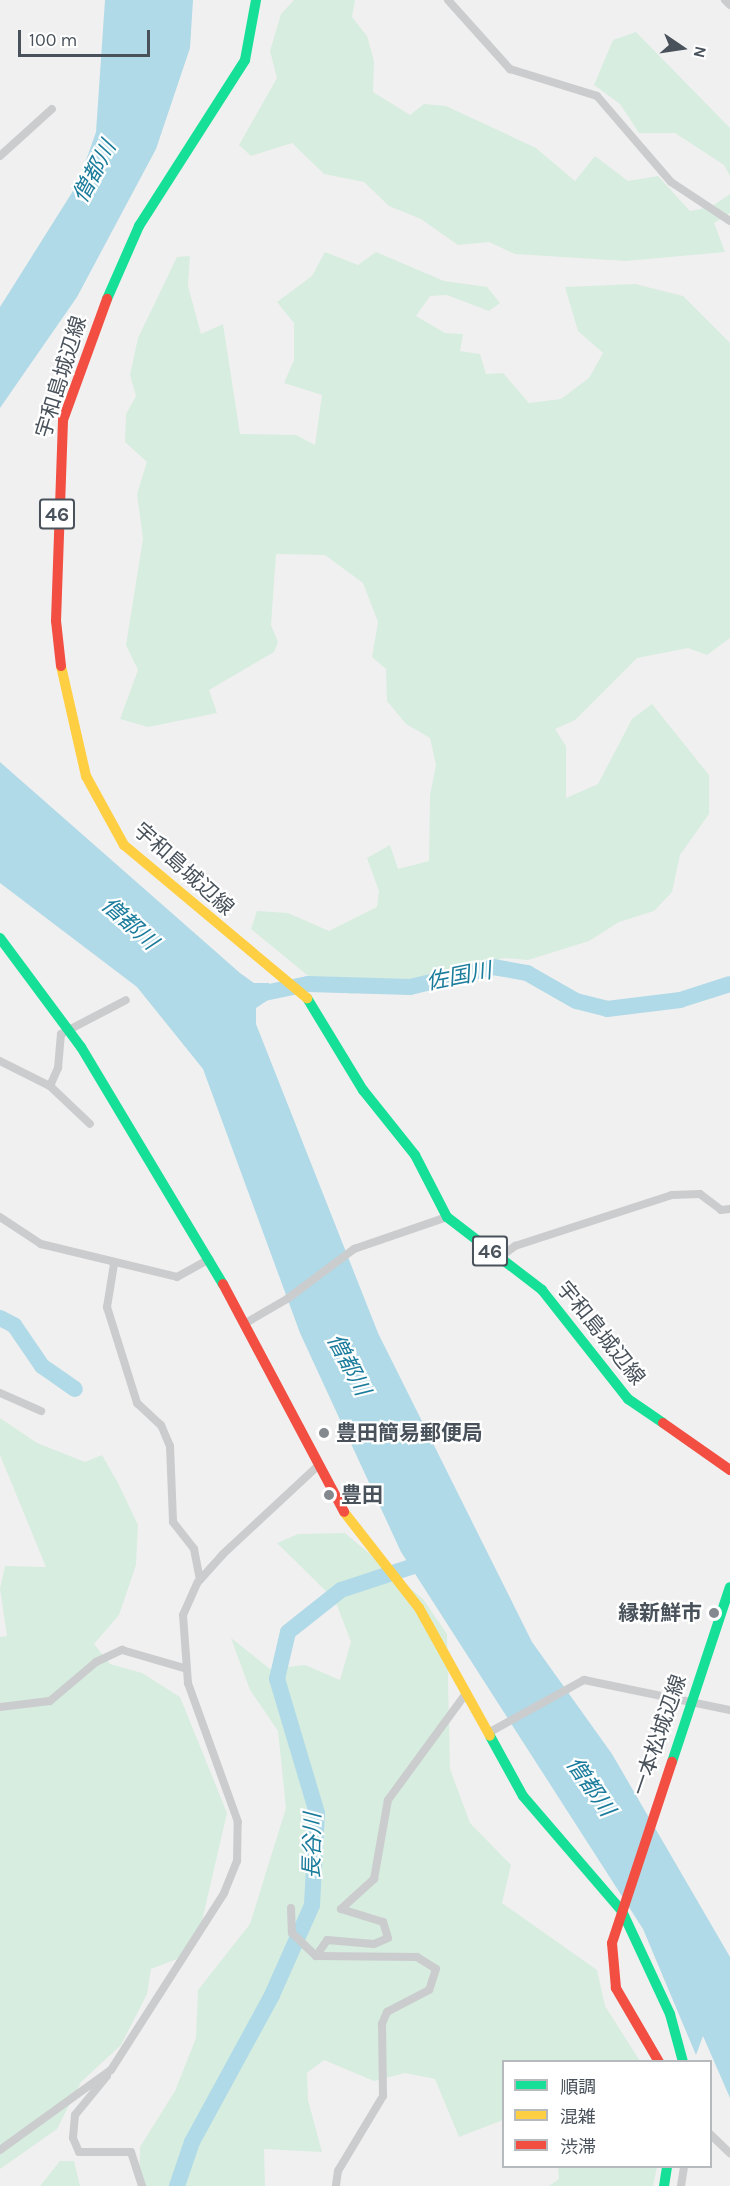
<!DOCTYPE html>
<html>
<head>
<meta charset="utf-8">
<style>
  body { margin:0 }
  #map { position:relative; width:730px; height:2186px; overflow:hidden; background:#f1f0f0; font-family:Karla,"Noto Sans JP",sans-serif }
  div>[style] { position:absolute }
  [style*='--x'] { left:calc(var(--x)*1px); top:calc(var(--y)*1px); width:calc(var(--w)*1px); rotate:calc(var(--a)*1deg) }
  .green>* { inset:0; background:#d7ede0 }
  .water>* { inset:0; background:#b0dae7 }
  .river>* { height:16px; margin:-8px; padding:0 8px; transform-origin:8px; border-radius:8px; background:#b0dae7 }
  .street>* { height:8px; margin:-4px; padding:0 4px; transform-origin:4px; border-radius:4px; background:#cbccce }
  .fast>* { height:10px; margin:-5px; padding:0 5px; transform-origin:5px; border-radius:5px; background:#16e098 }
  .slow>* { height:10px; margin:-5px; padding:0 5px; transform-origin:5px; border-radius:5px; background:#ffcf43 }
  .jam>* { height:10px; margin:-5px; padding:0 5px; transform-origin:5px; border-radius:5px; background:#f24e42 }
  .dots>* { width:16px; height:16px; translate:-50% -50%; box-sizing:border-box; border:3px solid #fff; border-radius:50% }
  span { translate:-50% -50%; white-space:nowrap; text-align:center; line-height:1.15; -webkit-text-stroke:4.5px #fff; paint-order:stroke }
  .shield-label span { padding:2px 4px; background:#fff; border:2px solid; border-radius:4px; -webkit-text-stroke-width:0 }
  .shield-label { font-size:20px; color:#49525b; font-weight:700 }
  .street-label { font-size:21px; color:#49525b }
  .poi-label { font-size:21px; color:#49525b; font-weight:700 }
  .left { translate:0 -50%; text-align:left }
  .right { translate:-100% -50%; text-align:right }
  .water-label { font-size:22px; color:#1b7c9c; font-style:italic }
  .legend { position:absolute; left:502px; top:2060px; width:210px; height:108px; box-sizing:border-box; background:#fff; border:2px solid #b6babd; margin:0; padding:8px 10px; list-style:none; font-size:18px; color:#49525b }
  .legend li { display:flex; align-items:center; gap:12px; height:30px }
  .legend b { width:30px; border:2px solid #b6babd }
  .north { position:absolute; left:652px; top:18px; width:60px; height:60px; -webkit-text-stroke:4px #fff; paint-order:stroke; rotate:103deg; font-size:16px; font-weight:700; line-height:24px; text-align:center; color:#49525b }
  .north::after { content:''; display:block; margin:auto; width:21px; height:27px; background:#49525b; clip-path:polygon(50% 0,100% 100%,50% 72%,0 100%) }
  .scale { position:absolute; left:18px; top:30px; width:132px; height:27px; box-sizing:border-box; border:3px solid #49525b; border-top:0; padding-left:8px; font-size:18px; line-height:21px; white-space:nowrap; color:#49525b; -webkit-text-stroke:4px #fff; paint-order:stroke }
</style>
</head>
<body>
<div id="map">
  <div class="green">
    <i style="clip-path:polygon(294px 0,355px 0,352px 17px,367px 36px,374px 61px,373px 92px,410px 115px,424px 104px,446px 106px,536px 148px,575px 181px,595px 156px,628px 181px,658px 176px,690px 211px,711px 207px,730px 194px,730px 213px,714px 223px,725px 252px,626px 261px,515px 254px,489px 242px,458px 245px,421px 219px,389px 206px,364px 182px,324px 174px,292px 143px,251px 156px,239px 145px,277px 78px,270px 51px,281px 14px)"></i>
    <i style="clip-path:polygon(636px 32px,730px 128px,730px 176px,724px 165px,675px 133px,639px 133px,620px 104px,594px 85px,613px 40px)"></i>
    <i style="clip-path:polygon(325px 252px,358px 265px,376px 252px,444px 281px,487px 287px,500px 303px,489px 311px,447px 295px,430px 296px,416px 316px,445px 333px,463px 334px,460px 351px,480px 354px,486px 374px,503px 373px,529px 403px,561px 399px,589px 378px,603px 353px,578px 331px,565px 287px,635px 284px,683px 296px,730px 343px,730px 638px,707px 655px,688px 648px,637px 658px,575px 720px,555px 729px,566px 746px,566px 798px,598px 784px,632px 719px,652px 704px,709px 775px,709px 814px,680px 855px,672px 892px,654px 911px,619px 922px,589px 941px,528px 960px,505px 958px,351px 994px,307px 975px,251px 929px,257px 911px,288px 913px,329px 931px,377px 907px,379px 891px,367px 858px,390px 845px,398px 869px,429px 861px,430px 795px,436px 765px,430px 738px,406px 724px,387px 701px,386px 669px,372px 657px,378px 622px,363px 583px,325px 555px,276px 554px,271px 625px,278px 642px,274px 652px,209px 690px,217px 713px,148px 727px,120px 719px,138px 670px,126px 645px,143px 539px,137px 494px,147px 462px,125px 442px,126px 414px,136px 396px,130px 375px,138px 338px,177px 257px,190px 256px,188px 286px,201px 334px,223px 324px,240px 434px,296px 435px,315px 445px,322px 395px,284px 383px,294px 360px,294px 323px,277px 302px,312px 276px)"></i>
    <i style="clip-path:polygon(0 1418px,37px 1443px,85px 1462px,102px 1455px,118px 1483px,138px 1525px,136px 1565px,119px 1615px,94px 1644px,110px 1664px,142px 1673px,180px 1697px,227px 1813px,199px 1934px,177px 1959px,151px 1969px,147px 1994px,121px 2045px,81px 2082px,57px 2129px,0 2169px,0 1637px,7px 1636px,0 1589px,5px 1566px,46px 1567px,0 1455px)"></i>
    <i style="clip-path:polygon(345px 1533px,423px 1599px,447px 1634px,450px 1769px,470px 1823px,511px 1865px,502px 1903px,597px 1970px,605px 2006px,640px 2061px,504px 2062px,503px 2120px,459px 2137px,435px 2079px,405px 2073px,374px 2081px,324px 2060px,307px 2073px,308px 2100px,322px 2152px,264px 2149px,265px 2186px,139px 2186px,140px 2147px,175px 2091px,196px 2038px,198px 1990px,250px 1924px,286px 1808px,278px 1731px,250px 1690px,231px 1638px,270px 1669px,305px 1665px,340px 1680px,351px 1642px,335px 1600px,277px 1543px,298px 1534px)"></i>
    <i style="clip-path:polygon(60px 2161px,74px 2161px,80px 2186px,40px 2186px)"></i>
    <i style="clip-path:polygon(558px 2167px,558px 2166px,657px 2167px,653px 2186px,549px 2186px,559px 2179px)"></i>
  </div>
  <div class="water">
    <i style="clip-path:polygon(105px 0,193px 0,190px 48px,156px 149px,77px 297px,0 408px,0 307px,78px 183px,96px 132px)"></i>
    <i style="clip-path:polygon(0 762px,240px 973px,254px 983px,269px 983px,271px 998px,256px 1008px,256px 1024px,378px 1333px,532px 1642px,612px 1754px,730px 1957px,730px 2098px,703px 2036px,696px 2055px,643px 1929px,401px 1552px,300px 1333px,203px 1069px,137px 987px,0 883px)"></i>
  </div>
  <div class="river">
    <i style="--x:250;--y:996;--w:59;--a:-11.7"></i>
    <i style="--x:308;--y:984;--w:102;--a:1.7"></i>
    <i style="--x:410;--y:987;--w:85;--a:-13.5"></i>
    <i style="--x:493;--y:967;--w:35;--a:10"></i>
    <i style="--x:527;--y:973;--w:56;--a:29.7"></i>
    <i style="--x:576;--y:1001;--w:32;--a:14"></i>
    <i style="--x:607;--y:1009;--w:74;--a:-7"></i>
    <i style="--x:680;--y:1000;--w:52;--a:-17.7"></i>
    <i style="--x:0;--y:1318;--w:16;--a:27"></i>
    <i style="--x:14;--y:1325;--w:50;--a:55.7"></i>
    <i style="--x:42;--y:1366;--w:40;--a:34.9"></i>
    <i style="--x:177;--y:2186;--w:46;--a:-71.2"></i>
    <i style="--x:192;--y:2142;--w:167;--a:-61.4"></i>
    <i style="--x:272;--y:1995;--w:98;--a:-66"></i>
    <i style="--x:312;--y:1905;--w:92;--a:-86.9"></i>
    <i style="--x:317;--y:1813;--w:140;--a:-106.6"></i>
    <i style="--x:277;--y:1679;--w:48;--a:-76.8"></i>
    <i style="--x:288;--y:1632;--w:68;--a:-38.4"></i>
    <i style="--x:341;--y:1590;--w:93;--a:-18.2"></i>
  </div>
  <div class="street">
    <i style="--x:448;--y:0;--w:93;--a:48.1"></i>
    <i style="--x:510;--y:69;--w:91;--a:17.2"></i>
    <i style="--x:597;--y:96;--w:113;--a:49.3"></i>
    <i style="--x:671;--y:182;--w:71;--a:33.5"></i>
    <i style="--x:725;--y:0;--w:7;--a:45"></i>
    <i style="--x:0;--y:156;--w:70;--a:-42.1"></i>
    <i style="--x:0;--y:1061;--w:56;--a:26.6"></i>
    <i style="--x:50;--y:1086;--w:55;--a:43.5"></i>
    <i style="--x:50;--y:1086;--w:20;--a:-66"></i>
    <i style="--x:58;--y:1068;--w:34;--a:-85"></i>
    <i style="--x:61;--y:1034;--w:73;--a:-27.6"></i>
    <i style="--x:0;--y:1217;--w:49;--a:33.4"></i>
    <i style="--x:41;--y:1244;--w:140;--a:13.6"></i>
    <i style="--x:177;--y:1277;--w:37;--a:-29"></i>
    <i style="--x:500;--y:1257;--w:19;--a:-36"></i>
    <i style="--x:515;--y:1246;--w:165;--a:-18"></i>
    <i style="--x:672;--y:1195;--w:28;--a:-2"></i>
    <i style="--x:700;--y:1194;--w:26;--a:37"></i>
    <i style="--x:721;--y:1210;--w:9;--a:-6"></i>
    <i style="--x:114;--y:1264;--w:44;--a:99.2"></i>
    <i style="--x:107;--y:1307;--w:101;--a:72.6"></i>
    <i style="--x:137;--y:1403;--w:33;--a:43"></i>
    <i style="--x:161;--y:1425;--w:23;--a:67"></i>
    <i style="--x:170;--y:1446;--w:76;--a:87.7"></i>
    <i style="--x:173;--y:1522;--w:34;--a:52"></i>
    <i style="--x:194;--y:1549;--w:31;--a:79"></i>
    <i style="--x:244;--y:1324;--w:50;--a:-30.2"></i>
    <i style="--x:287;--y:1299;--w:84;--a:-36.7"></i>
    <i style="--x:354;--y:1249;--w:98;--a:-19"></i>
    <i style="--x:0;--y:1393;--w:45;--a:23.7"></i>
    <i style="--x:0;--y:1707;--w:50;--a:-6.8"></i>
    <i style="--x:50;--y:1701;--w:60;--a:-40.3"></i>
    <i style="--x:96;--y:1662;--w:29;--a:-25"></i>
    <i style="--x:122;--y:1650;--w:65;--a:16.2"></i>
    <i style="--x:488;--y:1733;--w:110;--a:-28.9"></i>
    <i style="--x:584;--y:1680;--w:149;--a:11.6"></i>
    <i style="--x:291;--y:1908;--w:25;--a:88"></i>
    <i style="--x:292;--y:1933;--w:33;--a:44"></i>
    <i style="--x:316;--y:1956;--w:101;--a:0.6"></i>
    <i style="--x:417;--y:1957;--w:22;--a:32"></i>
    <i style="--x:436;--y:1969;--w:22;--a:108"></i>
    <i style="--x:429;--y:1990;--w:47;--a:152.4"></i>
    <i style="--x:387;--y:2012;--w:13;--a:113"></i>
    <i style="--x:382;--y:2024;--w:72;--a:89.2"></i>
    <i style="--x:383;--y:2096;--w:87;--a:121"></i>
    <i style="--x:338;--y:2171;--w:15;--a:98"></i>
    <i style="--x:316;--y:1956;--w:19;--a:-55"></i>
    <i style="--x:327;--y:1940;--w:47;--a:4.9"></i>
    <i style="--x:374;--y:1944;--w:15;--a:-23"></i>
    <i style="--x:388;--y:1938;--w:17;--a:-107"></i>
    <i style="--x:383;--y:1922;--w:44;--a:-162.8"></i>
    <i style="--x:341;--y:1909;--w:45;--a:-42.3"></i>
    <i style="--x:374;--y:1879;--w:80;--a:-80"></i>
    <i style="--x:388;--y:1800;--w:129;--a:-53.8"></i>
    <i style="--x:107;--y:2076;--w:50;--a:129.4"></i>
    <i style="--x:75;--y:2115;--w:23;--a:95"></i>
    <i style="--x:73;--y:2138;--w:15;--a:67"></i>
    <i style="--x:79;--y:2152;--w:52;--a:0"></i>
    <i style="--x:131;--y:2152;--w:36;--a:72"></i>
    <i style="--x:710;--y:2134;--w:28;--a:44"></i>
    <i style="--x:0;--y:2150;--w:137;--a:-35.8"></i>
    <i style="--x:111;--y:2070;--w:210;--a:-57.4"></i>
    <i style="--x:224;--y:1893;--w:35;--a:-68"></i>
    <i style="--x:237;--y:1861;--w:39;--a:-89"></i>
    <i style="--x:238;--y:1822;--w:148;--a:-109.8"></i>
    <i style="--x:188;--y:1683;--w:68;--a:-94.2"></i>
    <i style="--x:183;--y:1615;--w:36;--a:-66"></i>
    <i style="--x:198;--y:1582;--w:36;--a:-48"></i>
    <i style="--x:222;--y:1555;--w:132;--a:-42.9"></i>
    <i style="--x:681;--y:2186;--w:20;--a:-81"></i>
  </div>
  <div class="fast">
    <i style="--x:107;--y:299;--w:80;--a:-66.3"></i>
    <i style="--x:139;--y:226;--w:197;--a:-57.4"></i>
    <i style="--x:245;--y:60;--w:61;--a:-79.6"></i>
    <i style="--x:0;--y:938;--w:136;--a:53.4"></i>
    <i style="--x:81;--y:1047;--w:276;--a:59.1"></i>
    <i style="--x:307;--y:998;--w:108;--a:58.7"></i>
    <i style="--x:363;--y:1090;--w:83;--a:51.3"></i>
    <i style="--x:415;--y:1155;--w:70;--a:62.7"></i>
    <i style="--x:447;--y:1217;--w:120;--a:37.5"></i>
    <i style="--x:542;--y:1290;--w:139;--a:51.7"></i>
    <i style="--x:628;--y:1399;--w:42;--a:34.4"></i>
    <i style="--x:490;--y:1736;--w:68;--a:61.2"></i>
    <i style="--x:523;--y:1796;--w:152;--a:49.3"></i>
    <i style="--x:622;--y:1911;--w:114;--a:65"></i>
    <i style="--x:670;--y:2014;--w:50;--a:74.8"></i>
    <i style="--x:672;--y:1762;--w:184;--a:-71.7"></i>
    <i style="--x:664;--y:2186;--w:20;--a:-81"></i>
  </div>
  <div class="slow">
    <i style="--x:61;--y:666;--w:113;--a:77.2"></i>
    <i style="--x:86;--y:776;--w:79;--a:61.2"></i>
    <i style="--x:124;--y:845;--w:239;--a:39.9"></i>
    <i style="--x:344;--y:1512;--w:122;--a:52"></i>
    <i style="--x:419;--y:1608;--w:146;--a:61"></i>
  </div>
  <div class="jam">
    <i style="--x:61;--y:666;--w:45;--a:-96.3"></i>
    <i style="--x:56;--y:621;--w:201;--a:-88"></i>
    <i style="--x:63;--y:420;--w:129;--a:-70"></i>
    <i style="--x:223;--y:1284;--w:258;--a:62"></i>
    <i style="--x:663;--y:1423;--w:82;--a:35"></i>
    <i style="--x:659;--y:2062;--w:86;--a:-120.2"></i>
    <i style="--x:616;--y:1988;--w:45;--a:-95.1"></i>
    <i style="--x:612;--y:1943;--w:191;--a:-71.7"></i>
  </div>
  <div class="dots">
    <i style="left:324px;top:1433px;background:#84898f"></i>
    <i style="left:329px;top:1495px;background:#84898f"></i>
    <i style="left:714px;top:1613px;background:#84898f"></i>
  </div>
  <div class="shield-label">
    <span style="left:57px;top:514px">46</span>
    <span style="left:490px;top:1251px">46</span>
  </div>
  <div class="street-label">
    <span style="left:61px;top:377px;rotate:-73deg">宇和島城辺線</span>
    <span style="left:184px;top:869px;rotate:42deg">宇和島城辺線</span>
    <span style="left:601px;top:1333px;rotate:51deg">宇和島城辺線</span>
    <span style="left:659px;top:1735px;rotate:-71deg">一本松城辺線</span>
  </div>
  <div class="poi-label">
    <span class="left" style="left:336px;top:1433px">豊田簡易郵便局</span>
    <span class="left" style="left:341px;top:1495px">豊田</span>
    <span class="right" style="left:702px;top:1613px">縁新鮮市</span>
  </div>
  <div class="water-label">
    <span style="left:95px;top:172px;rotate:-62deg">僧都川</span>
    <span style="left:129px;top:924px;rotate:42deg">僧都川</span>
    <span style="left:459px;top:977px;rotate:-11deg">佐国川</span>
    <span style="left:348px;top:1365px;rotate:62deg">僧都川</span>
    <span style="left:590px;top:1787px;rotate:55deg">僧都川</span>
    <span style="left:313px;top:1846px;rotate:-89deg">長谷川</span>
  </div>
  <ul class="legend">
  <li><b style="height:8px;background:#16e098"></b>順調</li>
  <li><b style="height:8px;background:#ffcf43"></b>混雑</li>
  <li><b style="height:8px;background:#f24e42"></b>渋滞</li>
  </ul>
  <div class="north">N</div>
  <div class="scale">100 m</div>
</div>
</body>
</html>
